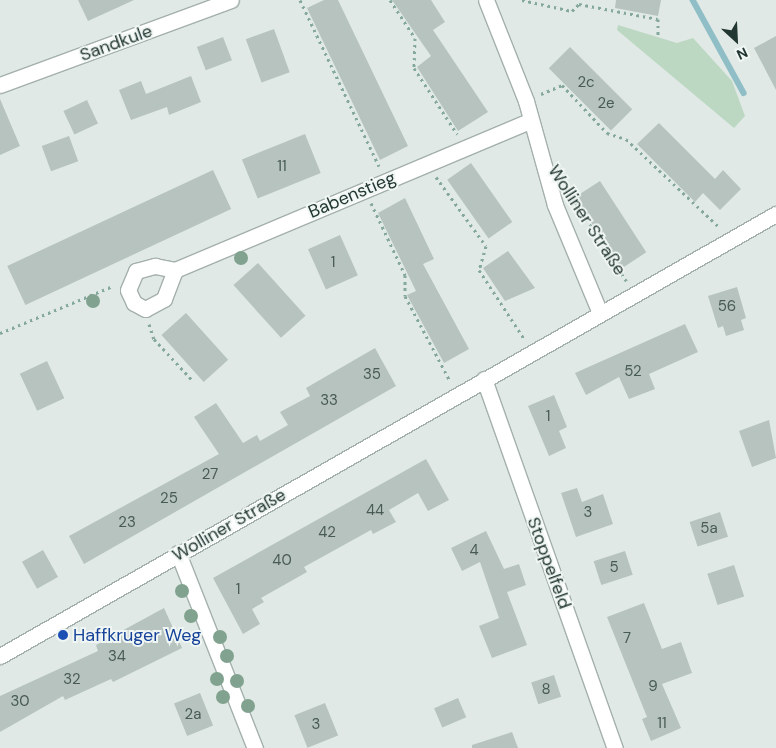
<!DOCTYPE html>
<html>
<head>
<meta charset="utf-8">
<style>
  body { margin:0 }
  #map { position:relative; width:776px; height:748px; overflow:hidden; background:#e0e9e5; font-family:"DM Sans",sans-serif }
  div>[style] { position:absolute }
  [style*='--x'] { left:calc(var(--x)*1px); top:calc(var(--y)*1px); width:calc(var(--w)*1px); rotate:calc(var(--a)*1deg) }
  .green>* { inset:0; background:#bcd8c3 }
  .stream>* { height:5.5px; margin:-2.75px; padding:0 2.75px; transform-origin:2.75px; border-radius:2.75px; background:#8fbec7 }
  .building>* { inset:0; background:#b6c3be; transform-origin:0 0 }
  .path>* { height:3px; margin-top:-1.5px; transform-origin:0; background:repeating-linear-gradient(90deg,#85a89e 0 2.5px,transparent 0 6.5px) }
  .roads { filter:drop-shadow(1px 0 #a4b0ac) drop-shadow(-1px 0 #a4b0ac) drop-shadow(0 1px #a4b0ac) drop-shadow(0 -1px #a4b0ac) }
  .minor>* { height:15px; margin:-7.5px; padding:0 7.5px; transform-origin:7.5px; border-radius:7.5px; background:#fff }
  .trees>* { width:14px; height:14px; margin:-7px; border-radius:50%; background:#81a28f }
  .dots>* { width:14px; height:14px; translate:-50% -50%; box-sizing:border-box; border:2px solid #f0f6f3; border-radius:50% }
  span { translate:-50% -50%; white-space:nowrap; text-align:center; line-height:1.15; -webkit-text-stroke:4px #f0f6f3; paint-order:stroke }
  .number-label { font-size:15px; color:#485a55 }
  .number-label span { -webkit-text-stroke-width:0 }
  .street-label { font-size:18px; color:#233732 }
  .transit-label { font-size:18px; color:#164399 }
  .left { translate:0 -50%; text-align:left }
  .north { position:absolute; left:711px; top:15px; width:50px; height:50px; -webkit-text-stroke:4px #f0f6f3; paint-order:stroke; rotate:155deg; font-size:14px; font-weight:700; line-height:20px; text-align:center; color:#233732 }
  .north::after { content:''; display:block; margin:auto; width:18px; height:22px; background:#233732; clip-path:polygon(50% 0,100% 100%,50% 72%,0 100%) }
</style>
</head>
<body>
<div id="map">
  <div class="green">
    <i style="clip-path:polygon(618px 25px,677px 43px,693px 38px,732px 81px,745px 116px,734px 128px,617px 30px)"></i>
  </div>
  <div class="stream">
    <i style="--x:693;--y:0;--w:106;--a:61.3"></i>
  </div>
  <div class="building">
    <i style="clip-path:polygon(78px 0,134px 0,88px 21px)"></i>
    <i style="clip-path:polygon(324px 0,338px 0,408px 146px,380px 160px,307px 8px)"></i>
    <i style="clip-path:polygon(392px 0,431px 0,445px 22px,433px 30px,488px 112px,458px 131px,417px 67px,431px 56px)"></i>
    <i style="clip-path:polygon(616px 0,661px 0,658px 16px,615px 8px)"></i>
    <i style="left:274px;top:29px;width:46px;height:30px;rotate:70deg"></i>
    <i style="clip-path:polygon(776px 36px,776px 90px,754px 48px)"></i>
    <i style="left:223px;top:37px;width:25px;height:28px;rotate:69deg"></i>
    <i style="left:570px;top:47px;width:88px;height:30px;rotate:45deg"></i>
    <i style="clip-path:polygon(191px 76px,201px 102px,169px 115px,167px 107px,131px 120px,119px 90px,141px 81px,146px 94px)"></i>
    <i style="clip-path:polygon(0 99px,20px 146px,0 155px)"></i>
    <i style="left:87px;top:100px;width:26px;height:26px;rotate:65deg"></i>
    <i style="clip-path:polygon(659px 123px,715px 179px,723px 170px,741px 189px,720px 210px,703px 193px,695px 202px,637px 144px)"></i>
    <i style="left:305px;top:134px;width:42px;height:68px;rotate:68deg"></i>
    <i style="left:69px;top:136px;width:27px;height:29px;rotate:70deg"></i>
    <i style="left:471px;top:163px;width:72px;height:29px;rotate:55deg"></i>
    <i style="left:213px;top:170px;width:43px;height:227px;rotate:65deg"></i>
    <i style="left:600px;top:181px;width:85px;height:30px;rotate:57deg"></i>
    <i style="clip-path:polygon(405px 198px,434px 259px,423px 264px,469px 349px,444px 363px,407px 295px,416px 291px,378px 213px)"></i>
    <i style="left:340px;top:235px;width:44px;height:35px;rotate:66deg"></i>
    <i style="clip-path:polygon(508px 251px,535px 288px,505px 301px,483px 268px)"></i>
    <i style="left:258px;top:263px;width:71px;height:33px;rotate:48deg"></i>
    <i style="clip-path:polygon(737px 287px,746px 318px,741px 320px,744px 330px,726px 336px,723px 326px,718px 328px,708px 296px)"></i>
    <i style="left:186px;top:313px;width:63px;height:33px;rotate:48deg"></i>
    <i style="clip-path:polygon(685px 324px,698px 352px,649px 374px,655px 389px,629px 399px,619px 377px,586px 395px,575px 373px)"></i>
    <i style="clip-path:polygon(375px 348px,396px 386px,84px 564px,69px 536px,219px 454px,194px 417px,216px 403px,243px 443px,257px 435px,260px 441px,288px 425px,280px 412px,310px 396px,306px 388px)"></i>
    <i style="left:47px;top:361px;width:41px;height:30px;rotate:65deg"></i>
    <i style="clip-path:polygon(554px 395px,567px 427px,559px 431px,566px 448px,549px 456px,528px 406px)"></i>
    <i style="clip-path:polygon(769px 420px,776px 458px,752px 467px,739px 431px)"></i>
    <i style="clip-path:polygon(426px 459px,449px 500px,428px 511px,418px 493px,389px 510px,396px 522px,373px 534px,371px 530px,304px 567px,307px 572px,261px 598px,264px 602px,252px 609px,260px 624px,243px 634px,213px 578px)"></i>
    <i style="clip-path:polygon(577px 488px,582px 502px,603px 494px,613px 524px,576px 537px,561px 493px)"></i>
    <i style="left:720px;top:512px;width:26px;height:32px;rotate:72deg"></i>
    <i style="clip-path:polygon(486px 531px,504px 569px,519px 564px,526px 585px,507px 592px,527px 645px,492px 658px,479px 626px,499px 618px,480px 562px,462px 571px,451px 548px)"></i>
    <i style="left:43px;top:550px;width:31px;height:24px;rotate:61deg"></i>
    <i style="left:625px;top:551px;width:25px;height:33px;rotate:72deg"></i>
    <i style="left:734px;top:565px;width:33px;height:28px;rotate:72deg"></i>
    <i style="clip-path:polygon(644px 603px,662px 649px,681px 642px,692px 673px,662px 684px,681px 728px,651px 741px,642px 719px,647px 717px,607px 617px)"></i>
    <i style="clip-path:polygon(164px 608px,182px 648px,113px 682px,111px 679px,65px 700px,63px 696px,0 732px,0 696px,98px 651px,96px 645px)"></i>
    <i style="left:554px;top:675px;width:23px;height:24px;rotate:72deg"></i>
    <i style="left:200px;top:693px;width:35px;height:28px;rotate:68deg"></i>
    <i style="left:458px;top:698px;width:21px;height:26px;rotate:67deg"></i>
    <i style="left:325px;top:703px;width:35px;height:33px;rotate:68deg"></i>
    <i style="clip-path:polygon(512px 732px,518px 748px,472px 748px,472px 745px)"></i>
  </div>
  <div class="path">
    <i style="--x:300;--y:0;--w:184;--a:64.6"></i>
    <i style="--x:390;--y:0;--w:45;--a:56.7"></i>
    <i style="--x:415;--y:38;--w:30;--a:92"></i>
    <i style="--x:414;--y:68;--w:79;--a:56.9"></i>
    <i style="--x:522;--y:0;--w:51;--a:12.4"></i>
    <i style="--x:572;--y:11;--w:10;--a:-45"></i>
    <i style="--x:579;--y:4;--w:80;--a:10.8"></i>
    <i style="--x:658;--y:19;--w:17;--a:90"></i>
    <i style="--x:541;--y:94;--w:23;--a:-23"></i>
    <i style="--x:562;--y:85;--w:66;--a:46.8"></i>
    <i style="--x:607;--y:133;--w:20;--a:18"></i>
    <i style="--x:626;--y:139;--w:129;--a:43.4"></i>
    <i style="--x:436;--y:177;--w:85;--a:54.1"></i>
    <i style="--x:486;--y:246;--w:25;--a:106"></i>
    <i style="--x:479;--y:270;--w:84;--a:56.7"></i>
    <i style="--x:572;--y:197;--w:101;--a:57.1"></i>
    <i style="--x:371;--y:203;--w:80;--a:64.7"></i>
    <i style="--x:405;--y:275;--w:21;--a:90"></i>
    <i style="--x:405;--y:296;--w:96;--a:62.1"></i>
    <i style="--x:149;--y:324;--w:16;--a:72"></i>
    <i style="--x:154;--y:339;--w:57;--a:47.1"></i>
    <i style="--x:0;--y:333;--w:122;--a:-22.6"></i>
  </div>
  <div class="roads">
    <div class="minor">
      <i style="--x:486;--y:0;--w:109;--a:68.4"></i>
      <i style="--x:526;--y:101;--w:108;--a:74.4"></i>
      <i style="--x:555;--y:205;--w:117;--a:67.4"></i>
      <i style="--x:0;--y:85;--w:246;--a:-20.2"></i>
      <i style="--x:175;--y:270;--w:31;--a:111"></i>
      <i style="--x:164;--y:299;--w:21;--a:152"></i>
      <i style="--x:145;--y:309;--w:13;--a:-151"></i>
      <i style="--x:134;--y:303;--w:14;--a:-115"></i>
      <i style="--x:128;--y:290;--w:21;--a:-67"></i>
      <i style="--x:136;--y:271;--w:20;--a:-15"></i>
      <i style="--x:155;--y:266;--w:20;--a:11"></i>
      <i style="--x:175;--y:270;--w:384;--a:-22.8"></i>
      <i style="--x:484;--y:379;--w:392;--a:70.5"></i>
      <i style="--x:178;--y:553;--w:210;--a:68.5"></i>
      <i style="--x:0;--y:656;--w:893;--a:-29.67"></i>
    </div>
  </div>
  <div class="trees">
    <i style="left:241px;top:258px"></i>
    <i style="left:93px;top:301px"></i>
    <i style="left:182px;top:591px"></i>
    <i style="left:191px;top:616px"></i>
    <i style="left:220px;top:637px"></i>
    <i style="left:227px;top:656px"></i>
    <i style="left:217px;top:679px"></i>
    <i style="left:237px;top:681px"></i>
    <i style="left:223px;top:697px"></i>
    <i style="left:248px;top:706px"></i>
  </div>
  <div class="dots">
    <i style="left:63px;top:635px;background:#1a4fb4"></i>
  </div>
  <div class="number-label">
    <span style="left:586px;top:83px">2c</span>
    <span style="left:606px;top:104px">2e</span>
    <span style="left:282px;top:167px">11</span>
    <span style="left:333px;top:263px">1</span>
    <span style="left:727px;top:307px">56</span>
    <span style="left:633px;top:372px">52</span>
    <span style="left:372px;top:375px">35</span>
    <span style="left:329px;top:401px">33</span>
    <span style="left:548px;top:417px">1</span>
    <span style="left:210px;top:475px">27</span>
    <span style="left:169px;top:499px">25</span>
    <span style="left:375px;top:511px">44</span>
    <span style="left:588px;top:513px">3</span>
    <span style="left:127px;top:523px">23</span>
    <span style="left:709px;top:529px">5a</span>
    <span style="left:327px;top:533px">42</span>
    <span style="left:474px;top:551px">4</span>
    <span style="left:282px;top:561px">40</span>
    <span style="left:614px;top:568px">5</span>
    <span style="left:238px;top:590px">1</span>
    <span style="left:627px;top:639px">7</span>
    <span style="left:117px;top:657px">34</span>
    <span style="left:72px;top:680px">32</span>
    <span style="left:653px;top:687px">9</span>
    <span style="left:546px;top:690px">8</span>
    <span style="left:20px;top:702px">30</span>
    <span style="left:193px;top:715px">2a</span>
    <span style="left:662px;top:724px">11</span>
    <span style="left:316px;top:725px">3</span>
  </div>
  <div class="street-label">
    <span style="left:116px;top:43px;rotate:-20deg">Sandkule</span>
    <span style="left:352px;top:195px;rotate:-23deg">Babenstieg</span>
    <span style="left:587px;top:220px;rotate:57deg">Wolliner Straße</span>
    <span style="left:229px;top:525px;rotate:-30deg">Wolliner Straße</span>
    <span style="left:549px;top:563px;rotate:70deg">Stoppelfeld</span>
  </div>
  <div class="transit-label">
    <span class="left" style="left:73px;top:635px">Haffkruger Weg</span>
  </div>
  <div class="north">N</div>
</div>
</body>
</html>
